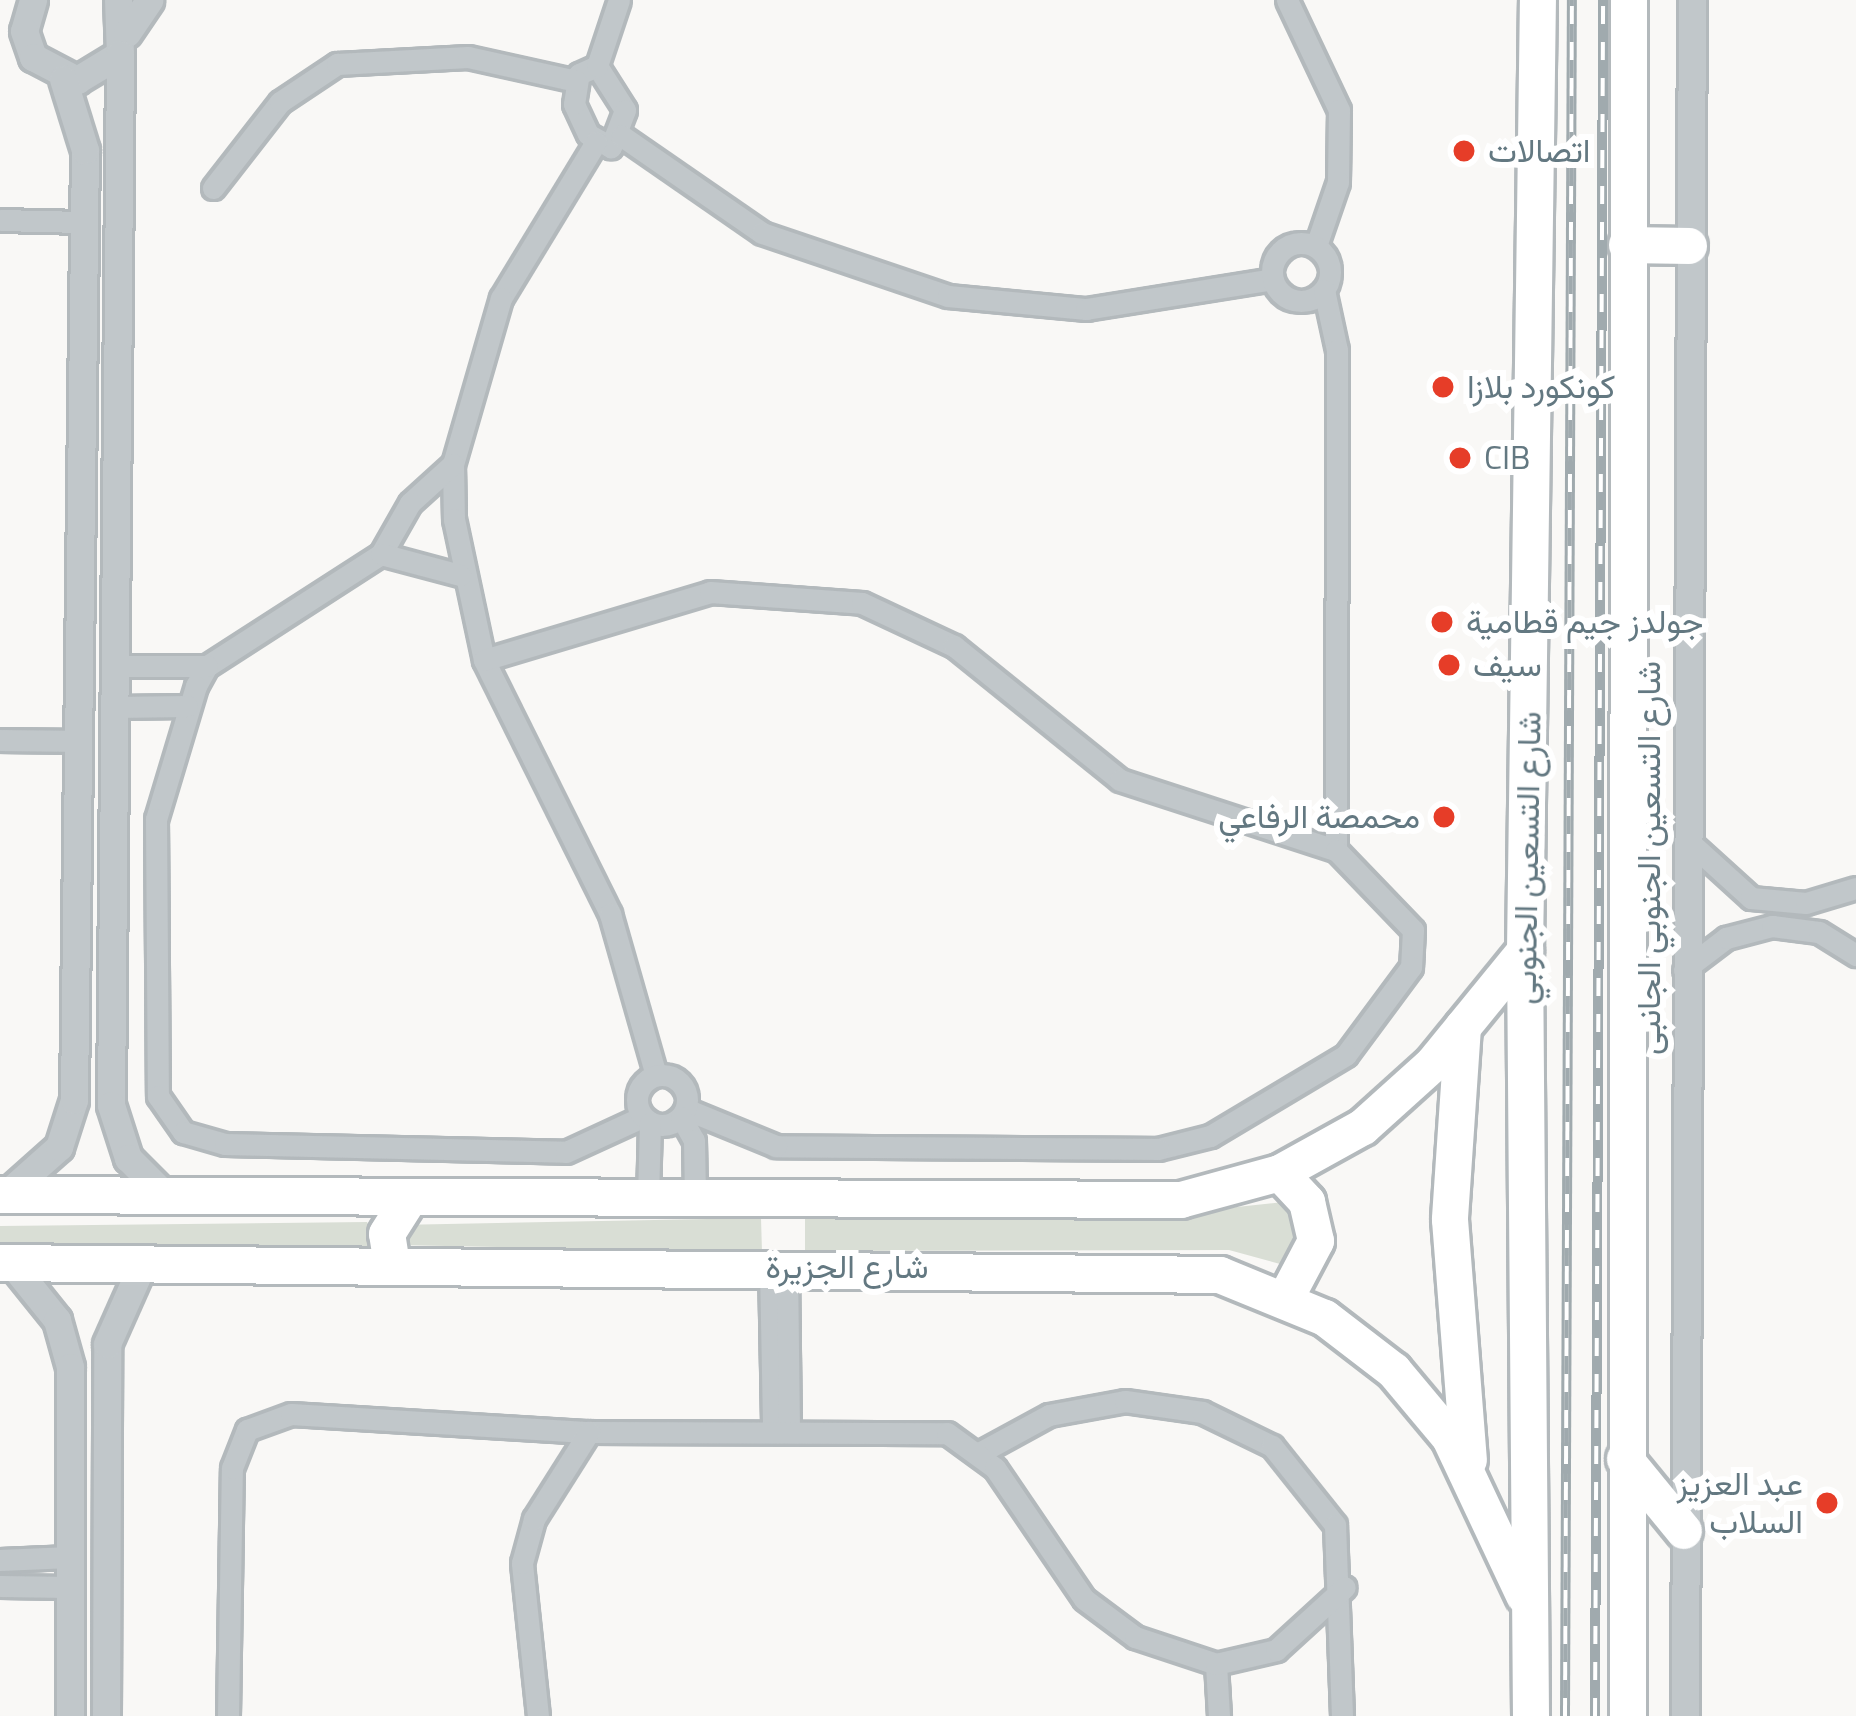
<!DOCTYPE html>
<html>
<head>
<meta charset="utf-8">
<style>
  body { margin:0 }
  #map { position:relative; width:1856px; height:1716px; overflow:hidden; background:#f9f8f6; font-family:"Titillium Web",Vazirmatn,sans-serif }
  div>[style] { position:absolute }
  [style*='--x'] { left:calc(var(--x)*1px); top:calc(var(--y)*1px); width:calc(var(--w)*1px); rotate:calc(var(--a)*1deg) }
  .green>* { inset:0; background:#d9ded5 }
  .roads { filter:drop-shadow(3px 0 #b3b9bc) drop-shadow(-3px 0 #b3b9bc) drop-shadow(0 3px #b3b9bc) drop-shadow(0 -3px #b3b9bc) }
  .minor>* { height:21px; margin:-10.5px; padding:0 10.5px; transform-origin:10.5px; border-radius:10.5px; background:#c1c7ca }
  .minor>.ring { margin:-10.5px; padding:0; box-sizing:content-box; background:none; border:21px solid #c1c7ca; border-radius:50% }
  .tertiary>* { height:27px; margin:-13.5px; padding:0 13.5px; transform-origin:13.5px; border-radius:13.5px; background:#c1c7ca }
  .primary>* { height:36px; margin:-18px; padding:0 18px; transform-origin:18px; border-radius:18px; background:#fff }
  .rail>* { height:10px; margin-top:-5px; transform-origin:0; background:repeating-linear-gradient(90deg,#fff 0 18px,#a0aaae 0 36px); box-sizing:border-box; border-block:3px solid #a0aaae }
  .dots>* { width:33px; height:33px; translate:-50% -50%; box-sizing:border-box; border:6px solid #fff; border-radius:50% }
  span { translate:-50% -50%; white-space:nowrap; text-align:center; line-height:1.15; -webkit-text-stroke:12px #fff; paint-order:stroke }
  .poi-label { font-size:33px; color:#637881 }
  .left { translate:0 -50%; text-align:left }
  .right { translate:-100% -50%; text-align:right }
  .street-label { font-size:33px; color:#637881 }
</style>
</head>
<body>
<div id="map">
  <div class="green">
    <i style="clip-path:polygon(1284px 1202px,1300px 1224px,1291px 1267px,1229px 1250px,805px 1251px,805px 1218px,1133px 1218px)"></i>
    <i style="clip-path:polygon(761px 1218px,762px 1252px,394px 1245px,396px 1225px)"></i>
    <i style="clip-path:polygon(367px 1222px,382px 1248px,0 1243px,0 1226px)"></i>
  </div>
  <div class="roads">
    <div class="minor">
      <i style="--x:1287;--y:0;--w:122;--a:64.7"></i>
      <i style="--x:1339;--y:110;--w:72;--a:90.8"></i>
      <i style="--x:1338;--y:182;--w:68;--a:109"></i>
      <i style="--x:597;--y:66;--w:52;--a:57.5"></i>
      <i style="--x:625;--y:110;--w:40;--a:111"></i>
      <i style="--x:611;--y:147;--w:26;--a:-151"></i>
      <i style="--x:588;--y:134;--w:33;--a:-115"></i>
      <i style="--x:574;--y:104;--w:30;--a:-81"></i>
      <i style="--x:579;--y:74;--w:20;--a:-24"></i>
      <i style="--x:597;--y:66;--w:70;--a:-71.6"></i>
      <i style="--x:622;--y:136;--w:170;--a:34.7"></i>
      <i style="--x:762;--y:233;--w:196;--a:18.7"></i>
      <i style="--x:948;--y:296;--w:139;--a:5.4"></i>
      <i style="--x:1086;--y:309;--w:189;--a:-9.1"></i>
      <i style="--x:596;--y:142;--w:183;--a:121.3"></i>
      <i style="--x:501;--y:298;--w:173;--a:106.1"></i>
      <i style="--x:453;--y:464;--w:55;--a:89"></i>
      <i style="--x:454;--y:519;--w:144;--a:78"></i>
      <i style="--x:484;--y:660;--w:284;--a:63.6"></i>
      <i style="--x:610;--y:914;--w:167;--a:74.1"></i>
      <i style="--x:213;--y:188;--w:109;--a:-52.1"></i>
      <i style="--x:280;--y:102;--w:69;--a:-33.7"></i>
      <i style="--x:337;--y:64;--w:131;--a:-3.1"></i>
      <i style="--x:468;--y:57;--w:111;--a:12.5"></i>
      <i style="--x:0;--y:220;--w:84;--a:1.4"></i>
      <i class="ring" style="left:1272px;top:243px;width:37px;height:37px"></i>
      <i style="--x:1324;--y:290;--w:61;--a:77.8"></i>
      <i style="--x:1337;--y:350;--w:500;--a:90.11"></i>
      <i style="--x:453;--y:464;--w:58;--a:137.8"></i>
      <i style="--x:410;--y:503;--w:59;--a:119.6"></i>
      <i style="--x:381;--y:554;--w:207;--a:147.2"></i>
      <i style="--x:207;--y:666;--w:23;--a:119"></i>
      <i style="--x:196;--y:686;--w:139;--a:106.7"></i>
      <i style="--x:156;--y:819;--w:277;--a:89.6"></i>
      <i style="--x:158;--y:1096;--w:44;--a:55.2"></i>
      <i style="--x:183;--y:1132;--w:44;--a:15.9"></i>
      <i style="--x:225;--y:1144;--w:341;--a:1.3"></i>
      <i style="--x:566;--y:1152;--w:84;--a:-24.7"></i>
      <i style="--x:381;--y:554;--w:82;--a:14.9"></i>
      <i style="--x:484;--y:660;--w:236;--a:-16.7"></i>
      <i style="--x:710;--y:592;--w:152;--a:4.1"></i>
      <i style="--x:862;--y:603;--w:102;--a:25.1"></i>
      <i style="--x:954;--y:646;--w:213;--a:38.9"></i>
      <i style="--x:1120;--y:780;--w:227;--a:18"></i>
      <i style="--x:1336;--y:850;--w:111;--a:46.1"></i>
      <i style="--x:1413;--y:930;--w:37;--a:93"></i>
      <i style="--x:1411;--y:967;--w:109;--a:126.5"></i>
      <i style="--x:1346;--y:1055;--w:158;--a:149.2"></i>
      <i style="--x:1210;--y:1136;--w:54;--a:166"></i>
      <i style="--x:1158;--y:1149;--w:382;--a:-179.6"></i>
      <i style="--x:776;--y:1146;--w:97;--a:-157.7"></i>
      <i style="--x:115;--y:666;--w:92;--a:0"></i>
      <i style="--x:114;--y:707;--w:73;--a:-0.8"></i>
      <i style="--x:0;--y:740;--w:78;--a:0.7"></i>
      <i style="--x:1686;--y:839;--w:88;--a:42.2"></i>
      <i style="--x:1751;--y:898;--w:55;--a:5.2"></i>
      <i style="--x:1806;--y:903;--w:52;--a:-16.7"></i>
      <i style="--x:1684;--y:970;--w:53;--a:-37.3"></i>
      <i style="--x:1726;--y:938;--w:48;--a:-14.6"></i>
      <i style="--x:1772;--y:926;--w:47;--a:7.3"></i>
      <i style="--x:1819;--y:932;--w:44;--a:31.9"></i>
      <i class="ring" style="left:637px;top:1075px;width:29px;height:29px"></i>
      <i style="--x:681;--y:1117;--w:26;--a:61"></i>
      <i style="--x:694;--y:1140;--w:59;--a:89"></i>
      <i style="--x:648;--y:1199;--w:76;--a:-88.5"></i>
      <i style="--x:770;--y:1267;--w:163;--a:88.9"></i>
      <i style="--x:787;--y:1267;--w:163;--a:89.3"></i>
      <i style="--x:981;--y:1452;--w:77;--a:-28.6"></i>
      <i style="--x:1049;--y:1415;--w:77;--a:-10.4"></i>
      <i style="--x:1125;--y:1401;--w:78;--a:8.1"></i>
      <i style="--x:1202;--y:1412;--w:78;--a:25.9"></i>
      <i style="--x:1272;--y:1446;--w:101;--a:51.4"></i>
      <i style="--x:1335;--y:1525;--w:191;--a:87.9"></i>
      <i style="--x:0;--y:1560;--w:70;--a:-2.5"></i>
      <i style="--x:0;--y:1586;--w:70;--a:0.8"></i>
      <i style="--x:1216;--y:1664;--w:52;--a:86.7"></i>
      <i style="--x:228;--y:1716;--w:248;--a:-89.1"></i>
      <i style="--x:232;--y:1468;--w:41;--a:-68.5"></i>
      <i style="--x:247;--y:1430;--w:47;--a:-20"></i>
      <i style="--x:291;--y:1414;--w:299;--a:3.5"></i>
      <i style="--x:589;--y:1432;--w:358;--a:0.2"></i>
      <i style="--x:947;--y:1433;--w:59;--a:36.1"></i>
      <i style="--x:995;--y:1468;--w:158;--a:55.8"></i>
      <i style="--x:1084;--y:1599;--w:64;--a:36.7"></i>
      <i style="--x:1135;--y:1637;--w:85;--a:18.4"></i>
      <i style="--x:1216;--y:1664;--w:62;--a:-13.1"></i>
      <i style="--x:1276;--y:1650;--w:93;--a:-42.4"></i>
      <i style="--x:538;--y:1716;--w:154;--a:-96"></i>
      <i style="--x:522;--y:1563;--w:46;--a:-74.7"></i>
      <i style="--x:534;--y:1519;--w:103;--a:-57.7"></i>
    </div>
    <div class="tertiary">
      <i style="--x:33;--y:0;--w:32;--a:106"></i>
      <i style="--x:24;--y:31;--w:28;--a:71"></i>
      <i style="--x:33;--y:57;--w:50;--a:27.6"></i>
      <i style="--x:77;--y:80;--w:50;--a:-31.2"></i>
      <i style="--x:120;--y:54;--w:54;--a:-92.1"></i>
      <i style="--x:127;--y:33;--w:40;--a:-56"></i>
      <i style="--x:120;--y:54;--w:1051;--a:90.49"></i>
      <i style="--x:111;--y:1105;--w:56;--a:72.2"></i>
      <i style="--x:128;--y:1158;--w:54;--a:45"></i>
      <i style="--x:6;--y:1194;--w:71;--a:-41.6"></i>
      <i style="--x:59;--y:1147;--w:49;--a:-72.3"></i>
      <i style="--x:74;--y:1100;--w:950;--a:-89.34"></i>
      <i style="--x:85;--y:150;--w:74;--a:-107.2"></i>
      <i style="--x:12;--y:1264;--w:72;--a:51.2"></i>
      <i style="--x:57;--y:1320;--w:49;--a:74.5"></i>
      <i style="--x:70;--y:1367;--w:349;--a:90"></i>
      <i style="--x:106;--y:1716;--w:372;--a:-89.8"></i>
      <i style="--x:107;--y:1344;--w:89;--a:-66"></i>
      <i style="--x:1685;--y:1716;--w:1716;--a:-89.77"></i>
    </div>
    <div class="primary">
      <i style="--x:1627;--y:245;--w:62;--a:0.9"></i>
      <i style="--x:1463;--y:1027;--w:193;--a:93.9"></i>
      <i style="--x:1450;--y:1220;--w:241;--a:85.5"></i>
      <i style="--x:1280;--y:1173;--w:40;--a:47"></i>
      <i style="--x:1307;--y:1202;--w:40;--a:77"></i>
      <i style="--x:1316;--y:1241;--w:64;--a:117.8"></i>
      <i style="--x:0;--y:1195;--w:1181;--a:0.24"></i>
      <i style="--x:1181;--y:1200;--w:103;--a:-15.3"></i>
      <i style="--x:1280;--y:1173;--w:95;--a:-29"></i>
      <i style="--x:1363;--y:1127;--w:94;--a:-42"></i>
      <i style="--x:1433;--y:1064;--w:146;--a:-50.8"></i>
      <i style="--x:0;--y:1263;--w:1220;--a:0.56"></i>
      <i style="--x:1220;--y:1275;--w:113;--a:22.3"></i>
      <i style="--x:1325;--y:1318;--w:87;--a:37.5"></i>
      <i style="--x:1394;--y:1371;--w:87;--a:50.1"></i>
      <i style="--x:1450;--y:1438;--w:174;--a:64.8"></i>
      <i style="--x:392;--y:1265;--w:31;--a:-99"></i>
      <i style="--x:387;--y:1234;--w:41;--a:-57.8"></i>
      <i style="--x:1625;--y:1459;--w:93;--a:50.7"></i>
      <i style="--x:1531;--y:1716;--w:765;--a:-90.45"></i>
      <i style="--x:1525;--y:951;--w:951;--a:-89.22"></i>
      <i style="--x:1628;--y:1716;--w:1716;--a:-89.97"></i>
    </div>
  </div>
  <div class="rail">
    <i style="--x:1565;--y:1716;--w:1716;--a:-89.77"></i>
    <i style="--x:1595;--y:1716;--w:1716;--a:-89.73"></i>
  </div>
  <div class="dots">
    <i style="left:1464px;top:151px;background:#e63d28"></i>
    <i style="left:1443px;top:387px;background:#e63d28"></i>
    <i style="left:1460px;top:458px;background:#e63d28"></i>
    <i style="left:1442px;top:622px;background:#e63d28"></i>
    <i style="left:1449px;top:665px;background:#e63d28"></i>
    <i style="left:1444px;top:817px;background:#e63d28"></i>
    <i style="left:1827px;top:1503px;background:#e63d28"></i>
  </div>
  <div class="poi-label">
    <span class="left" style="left:1488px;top:151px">اتصالات</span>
    <span class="left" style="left:1467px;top:387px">كونكورد بلازا</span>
    <span class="left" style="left:1484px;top:458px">CIB</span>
    <span class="left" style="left:1466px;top:622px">جولدز جيم قطامية</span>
    <span class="left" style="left:1473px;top:665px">سيف</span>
    <span class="right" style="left:1420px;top:817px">محمصة الرفاعي</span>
    <span class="right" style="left:1803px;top:1503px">عبد العزيز<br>السلاب</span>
  </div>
  <div class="street-label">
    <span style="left:1527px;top:858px;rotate:-89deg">شارع التسعين الجنوبي</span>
    <span style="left:1649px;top:858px;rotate:-90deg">شارع التسعين الجنوبي الجانبى</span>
    <span style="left:847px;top:1267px">شارع الجزيرة</span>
  </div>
</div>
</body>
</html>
